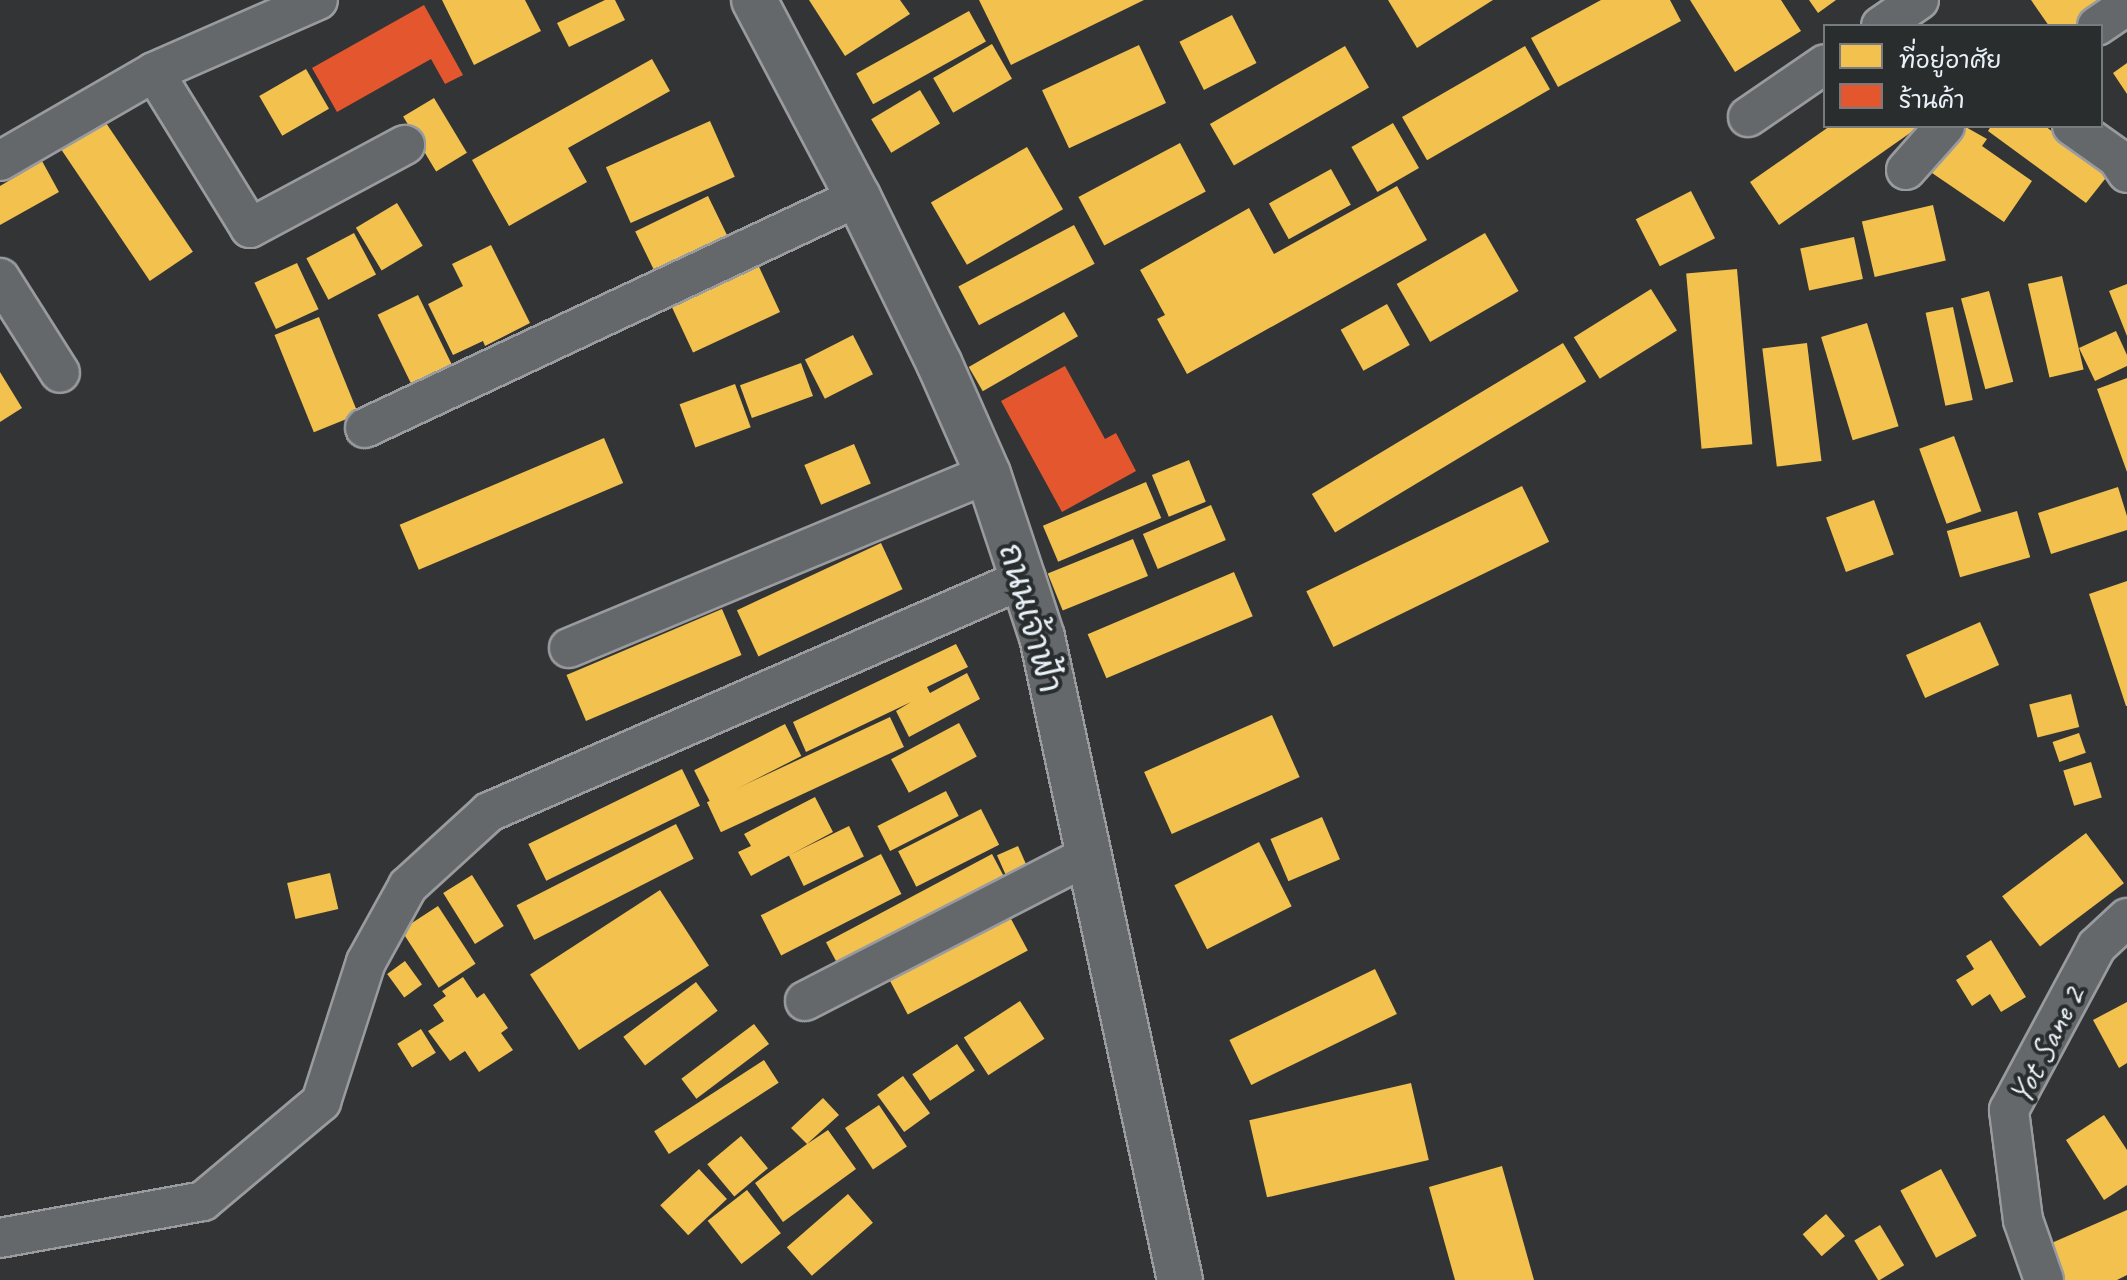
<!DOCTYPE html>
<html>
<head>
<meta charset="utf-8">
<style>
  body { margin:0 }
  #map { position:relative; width:2127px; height:1280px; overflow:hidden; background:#333435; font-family:Caveat,"Playpen Sans Thai",sans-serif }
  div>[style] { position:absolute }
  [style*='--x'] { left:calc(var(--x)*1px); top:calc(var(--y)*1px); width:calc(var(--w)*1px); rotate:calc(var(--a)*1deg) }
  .homes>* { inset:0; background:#f2c14e; transform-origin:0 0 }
  .shops>* { inset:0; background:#e4572e }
  .roads { filter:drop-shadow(2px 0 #999b9e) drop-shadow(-2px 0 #999b9e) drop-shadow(0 2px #999b9e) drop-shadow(0 -2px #999b9e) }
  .minor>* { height:38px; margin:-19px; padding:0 19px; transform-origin:19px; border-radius:19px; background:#64686b }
  .major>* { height:44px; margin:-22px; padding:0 22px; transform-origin:22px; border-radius:22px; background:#64686b }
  span { translate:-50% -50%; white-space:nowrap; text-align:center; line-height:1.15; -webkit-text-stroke:8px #2a2d2e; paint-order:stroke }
  .street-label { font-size:34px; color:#e8f1f8 }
  .legend { position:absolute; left:1823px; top:24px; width:280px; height:104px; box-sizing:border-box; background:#2a2d2e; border:2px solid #767b7f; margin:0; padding:10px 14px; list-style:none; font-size:24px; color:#e8f1f8 }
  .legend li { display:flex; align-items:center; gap:16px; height:40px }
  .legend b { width:40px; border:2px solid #767b7f }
</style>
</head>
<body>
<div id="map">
  <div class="homes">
    <i style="clip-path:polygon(442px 0,525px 0,541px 31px,474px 65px)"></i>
    <i style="clip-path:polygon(605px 0,615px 0,625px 20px,569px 47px,557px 23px)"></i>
    <i style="clip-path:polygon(809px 0,900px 0,910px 14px,845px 56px)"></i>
    <i style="clip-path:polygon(979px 0,1144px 0,1011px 65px)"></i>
    <i style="clip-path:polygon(1388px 0,1493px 0,1417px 48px)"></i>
    <i style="clip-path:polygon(1601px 0,1670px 0,1681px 21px,1558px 87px,1531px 38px)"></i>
    <i style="clip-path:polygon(1690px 0,1781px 0,1801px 31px,1735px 72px)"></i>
    <i style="clip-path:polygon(1809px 0,1836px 0,1818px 13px)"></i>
    <i style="clip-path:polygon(2031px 0,2112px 0,2073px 26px,2049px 26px)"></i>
    <i style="left:969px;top:11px;width:35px;height:129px;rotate:61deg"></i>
    <i style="left:1232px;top:15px;width:54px;height:59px;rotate:63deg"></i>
    <i style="left:992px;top:44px;width:40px;height:68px;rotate:60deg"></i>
    <i style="left:1139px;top:45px;width:64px;height:107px;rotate:65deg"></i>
    <i style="left:1345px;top:46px;width:48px;height:156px;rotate:60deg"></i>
    <i style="left:1525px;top:46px;width:50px;height:142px;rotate:60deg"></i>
    <i style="clip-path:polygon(652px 59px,670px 91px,568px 148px,587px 182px,509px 226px,472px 160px)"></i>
    <i style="clip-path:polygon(2127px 63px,2127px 94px,2113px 73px)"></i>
    <i style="left:306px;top:69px;width:46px;height:54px;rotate:60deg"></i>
    <i style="left:920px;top:90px;width:39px;height:57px;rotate:59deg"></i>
    <i style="left:434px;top:98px;width:64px;height:36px;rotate:59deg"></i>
    <i style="left:104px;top:120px;width:159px;height:52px;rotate:56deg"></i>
    <i style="left:710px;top:121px;width:61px;height:114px;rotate:66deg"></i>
    <i style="left:1393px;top:123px;width:52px;height:48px;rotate:60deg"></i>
    <i style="clip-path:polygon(1830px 126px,1920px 126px,1779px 225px,1750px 182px)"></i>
    <i style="clip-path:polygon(1964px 126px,1987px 139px,1982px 146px,2032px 181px,2004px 222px,1932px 173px)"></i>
    <i style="clip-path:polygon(1991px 126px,2045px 126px,2109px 174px,2086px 203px,1988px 131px)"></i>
    <i style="left:1180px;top:143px;width:55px;height:115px;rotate:62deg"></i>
    <i style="left:1027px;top:147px;width:72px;height:111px;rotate:60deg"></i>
    <i style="clip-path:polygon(42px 161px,59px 192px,0 225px,0 186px)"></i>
    <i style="left:1331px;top:169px;width:41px;height:71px;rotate:61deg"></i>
    <i style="clip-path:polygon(1397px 186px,1427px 240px,1187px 374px,1157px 319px,1165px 315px,1140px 270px,1249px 208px,1274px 254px)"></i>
    <i style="left:1691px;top:191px;width:53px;height:62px;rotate:63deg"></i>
    <i style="left:708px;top:196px;width:58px;height:81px;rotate:64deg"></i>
    <i style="left:397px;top:203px;width:50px;height:48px;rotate:59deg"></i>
    <i style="left:1933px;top:205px;width:57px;height:73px;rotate:77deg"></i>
    <i style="left:1074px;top:225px;width:44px;height:131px;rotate:62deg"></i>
    <i style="left:354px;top:233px;width:47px;height:54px;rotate:62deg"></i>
    <i style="left:1485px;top:233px;width:67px;height:102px;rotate:60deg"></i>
    <i style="left:1854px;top:237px;width:43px;height:55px;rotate:78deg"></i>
    <i style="clip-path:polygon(491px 245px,530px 323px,485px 346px,483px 341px,453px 355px,428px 304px,463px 286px,452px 264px)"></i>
    <i style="left:753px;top:254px;width:64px;height:96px;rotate:65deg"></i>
    <i style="left:297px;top:263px;width:51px;height:47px;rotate:65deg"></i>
    <i style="left:1737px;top:269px;width:176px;height:51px;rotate:85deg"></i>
    <i style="left:2062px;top:276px;width:96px;height:35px;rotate:77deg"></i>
    <i style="clip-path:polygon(2127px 284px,2127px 336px,2109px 291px)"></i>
    <i style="left:1651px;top:289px;width:49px;height:91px;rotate:58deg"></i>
    <i style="left:1989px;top:291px;width:94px;height:29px;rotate:75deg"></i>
    <i style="left:418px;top:295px;width:80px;height:45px;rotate:64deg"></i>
    <i style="left:1387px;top:304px;width:47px;height:53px;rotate:61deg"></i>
    <i style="left:1953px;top:307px;width:95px;height:28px;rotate:78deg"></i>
    <i style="left:1064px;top:312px;width:28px;height:110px;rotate:60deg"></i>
    <i style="left:319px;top:317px;width:105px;height:48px;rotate:68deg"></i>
    <i style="left:1867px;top:323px;width:108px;height:48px;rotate:73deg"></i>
    <i style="clip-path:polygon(2116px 331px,2127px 355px,2127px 366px,2095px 381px,2079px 348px)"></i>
    <i style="left:853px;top:335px;width:44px;height:54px;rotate:63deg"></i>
    <i style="left:1563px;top:343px;width:45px;height:293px;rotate:59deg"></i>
    <i style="left:1807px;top:343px;width:119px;height:45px;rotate:83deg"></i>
    <i style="left:801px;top:363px;width:35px;height:65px;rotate:70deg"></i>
    <i style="clip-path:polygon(0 372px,22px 408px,0 422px)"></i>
    <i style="clip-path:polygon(2127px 378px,2127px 472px,2097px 389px)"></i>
    <i style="left:735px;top:384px;width:46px;height:59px;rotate:70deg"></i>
    <i style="left:1954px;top:436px;width:80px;height:37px;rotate:70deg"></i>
    <i style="left:604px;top:438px;width:49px;height:222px;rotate:67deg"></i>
    <i style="left:854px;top:444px;width:43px;height:54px;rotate:67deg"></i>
    <i style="left:1189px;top:460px;width:45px;height:40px;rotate:68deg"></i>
    <i style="left:1146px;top:482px;width:39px;height:112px;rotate:67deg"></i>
    <i style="left:1522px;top:486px;width:62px;height:240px;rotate:64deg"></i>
    <i style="clip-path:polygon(2118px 487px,2127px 516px,2127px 530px,2051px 554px,2038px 513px)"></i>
    <i style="left:1874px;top:500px;width:58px;height:51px;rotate:70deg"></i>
    <i style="left:1211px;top:505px;width:38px;height:74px;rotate:67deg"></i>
    <i style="left:2017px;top:511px;width:48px;height:73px;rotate:74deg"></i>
    <i style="left:1133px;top:539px;width:40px;height:92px;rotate:68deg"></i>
    <i style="left:881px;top:543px;width:51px;height:159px;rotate:65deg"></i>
    <i style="left:1234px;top:572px;width:48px;height:159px;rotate:67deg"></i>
    <i style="clip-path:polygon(2127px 581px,2127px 706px,2126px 706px,2089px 594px)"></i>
    <i style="left:722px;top:609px;width:50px;height:169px;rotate:67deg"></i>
    <i style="left:1980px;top:622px;width:47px;height:81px;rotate:66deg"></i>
    <i style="clip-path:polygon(956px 644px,968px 667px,927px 687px,930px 693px,967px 673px,980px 699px,909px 737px,896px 711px,911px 702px,806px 752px,793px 722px)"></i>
    <i style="left:2071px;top:694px;width:34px;height:43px;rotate:76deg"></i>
    <i style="left:1272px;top:715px;width:68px;height:140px;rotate:66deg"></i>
    <i style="left:890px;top:717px;width:33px;height:202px;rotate:65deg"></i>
    <i style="left:959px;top:723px;width:38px;height:77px;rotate:62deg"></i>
    <i style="left:785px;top:724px;width:36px;height:102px;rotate:63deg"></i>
    <i style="left:2079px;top:733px;width:21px;height:28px;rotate:71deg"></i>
    <i style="left:2091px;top:762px;width:37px;height:29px;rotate:73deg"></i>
    <i style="left:682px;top:769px;width:41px;height:171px;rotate:64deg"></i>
    <i style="left:946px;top:791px;width:28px;height:77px;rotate:63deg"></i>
    <i style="clip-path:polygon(815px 797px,833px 832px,751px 876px,738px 852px,751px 846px,744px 834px)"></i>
    <i style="left:981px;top:809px;width:40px;height:93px;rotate:63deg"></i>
    <i style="left:1322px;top:817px;width:46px;height:56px;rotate:67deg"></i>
    <i style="left:676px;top:824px;width:39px;height:179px;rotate:63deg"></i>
    <i style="left:849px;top:826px;width:34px;height:67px;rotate:64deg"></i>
    <i style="left:2086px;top:833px;width:63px;height:105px;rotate:53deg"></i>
    <i style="left:1259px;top:842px;width:72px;height:95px;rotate:63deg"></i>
    <i style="left:1018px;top:846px;width:24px;height:23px;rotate:66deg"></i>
    <i style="left:881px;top:854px;width:45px;height:135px;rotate:63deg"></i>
    <i style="left:992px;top:854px;width:30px;height:188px;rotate:62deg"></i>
    <i style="left:330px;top:873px;width:37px;height:44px;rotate:77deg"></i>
    <i style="left:472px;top:875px;width:60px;height:34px;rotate:58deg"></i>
    <i style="left:660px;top:890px;width:90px;height:155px;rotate:57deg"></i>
    <i style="left:438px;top:906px;width:69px;height:44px;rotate:57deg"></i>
    <i style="left:1010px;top:917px;width:38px;height:136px;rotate:62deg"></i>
    <i style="clip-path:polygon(1991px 940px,2026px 997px,2001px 1012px,1990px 994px,1972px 1006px,1956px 980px,1974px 969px,1966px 956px)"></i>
    <i style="left:405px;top:961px;width:29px;height:22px;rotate:54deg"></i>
    <i style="left:1375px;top:969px;width:50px;height:162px;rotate:64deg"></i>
    <i style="clip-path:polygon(463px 977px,477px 998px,484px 993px,508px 1028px,501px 1033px,513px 1050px,479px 1072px,465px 1051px,450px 1061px,428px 1031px,444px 1021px,433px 1005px,446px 996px,442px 991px)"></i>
    <i style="left:696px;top:982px;width:36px;height:91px;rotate:53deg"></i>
    <i style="left:1020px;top:1001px;width:45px;height:67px;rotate:57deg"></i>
    <i style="clip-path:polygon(2127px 1002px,2127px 1063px,2119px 1068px,2093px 1020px)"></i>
    <i style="left:754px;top:1024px;width:25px;height:91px;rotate:53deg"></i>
    <i style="left:421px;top:1029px;width:28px;height:28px;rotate:58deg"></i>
    <i style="left:957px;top:1044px;width:32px;height:54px;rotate:56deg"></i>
    <i style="left:764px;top:1060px;width:27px;height:131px;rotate:57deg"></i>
    <i style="left:903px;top:1076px;width:46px;height:32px;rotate:54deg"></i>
    <i style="left:1411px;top:1083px;width:79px;height:166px;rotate:77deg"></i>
    <i style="clip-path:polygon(823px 1098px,839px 1115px,807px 1144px,828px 1130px,856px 1169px,783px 1222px,755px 1183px,807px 1144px,791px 1128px)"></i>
    <i style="left:879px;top:1105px;width:50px;height:41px;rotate:56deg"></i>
    <i style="clip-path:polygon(2104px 1115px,2127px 1150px,2127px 1185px,2104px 1200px,2066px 1140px)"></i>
    <i style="left:741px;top:1136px;width:42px;height:44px;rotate:50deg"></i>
    <i style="clip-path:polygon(1502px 1166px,1534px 1280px,1455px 1280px,1429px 1187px)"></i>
    <i style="left:699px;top:1169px;width:41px;height:53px;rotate:47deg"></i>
    <i style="left:1941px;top:1169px;width:76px;height:46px;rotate:62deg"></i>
    <i style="left:747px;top:1190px;width:55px;height:50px;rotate:52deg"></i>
    <i style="left:848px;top:1194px;width:38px;height:81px;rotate:49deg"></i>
    <i style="clip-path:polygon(2127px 1210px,2127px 1275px,2117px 1280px,2063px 1280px,2047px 1245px)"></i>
    <i style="left:1826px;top:1214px;width:29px;height:31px;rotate:49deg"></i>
    <i style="left:1880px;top:1225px;width:47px;height:30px;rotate:59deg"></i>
  </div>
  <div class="shops">
    <i style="clip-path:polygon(424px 5px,463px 75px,445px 84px,431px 59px,337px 112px,312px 68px)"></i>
    <i style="clip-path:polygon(1065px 366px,1105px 439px,1116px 433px,1136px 471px,1062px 512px,1001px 401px)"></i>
  </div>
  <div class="roads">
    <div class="minor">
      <i style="--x:1881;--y:26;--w:46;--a:-34.4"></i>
      <i style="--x:2097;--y:26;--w:36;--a:-34"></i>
      <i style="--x:154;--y:72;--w:183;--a:58.4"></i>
      <i style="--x:250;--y:228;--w:176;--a:-28.2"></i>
      <i style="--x:1748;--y:117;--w:93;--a:-34.5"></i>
      <i style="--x:2072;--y:126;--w:55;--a:35.4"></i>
      <i style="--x:2117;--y:158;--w:18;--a:56"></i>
      <i style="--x:0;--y:161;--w:178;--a:-30"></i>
      <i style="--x:154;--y:72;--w:179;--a:-23.7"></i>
      <i style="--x:1906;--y:170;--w:59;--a:-48.4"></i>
      <i style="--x:0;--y:278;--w:112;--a:57.7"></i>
      <i style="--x:365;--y:428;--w:544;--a:-25.11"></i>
      <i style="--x:569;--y:648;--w:454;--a:-22.6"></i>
      <i style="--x:805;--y:1001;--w:317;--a:-27.2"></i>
      <i style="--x:0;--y:1238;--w:206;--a:-10.3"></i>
      <i style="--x:203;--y:1201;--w:154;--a:-40"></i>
      <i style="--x:321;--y:1102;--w:147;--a:-72.2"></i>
      <i style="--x:366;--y:962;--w:87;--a:-61.1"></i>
      <i style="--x:408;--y:886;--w:110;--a:-42.4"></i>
      <i style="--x:489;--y:812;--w:583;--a:-23.57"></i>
      <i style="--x:2044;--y:1280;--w:64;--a:-109.3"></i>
      <i style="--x:2023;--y:1220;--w:111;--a:-97.3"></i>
      <i style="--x:2009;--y:1110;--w:186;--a:-61.8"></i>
      <i style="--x:2097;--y:946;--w:41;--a:-43"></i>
    </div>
    <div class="major">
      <i style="--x:754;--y:0;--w:223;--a:62.2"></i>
      <i style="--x:858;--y:197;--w:185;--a:64"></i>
      <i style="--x:939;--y:363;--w:121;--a:66.2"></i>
      <i style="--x:988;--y:474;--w:111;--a:71.6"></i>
      <i style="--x:1023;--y:579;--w:61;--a:71.9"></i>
      <i style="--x:1042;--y:637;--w:658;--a:77.89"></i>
    </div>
  </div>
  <div class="street-label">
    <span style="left:1031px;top:618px;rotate:74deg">ถนนเจ้าฟ้า</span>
    <span style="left:2046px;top:1045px;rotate:-63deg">Yot Sane 2</span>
  </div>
  <ul class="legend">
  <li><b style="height:22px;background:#f2c14e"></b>ที่อยู่อาศัย</li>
  <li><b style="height:22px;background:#e4572e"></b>ร้านค้า</li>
  </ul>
</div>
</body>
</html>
